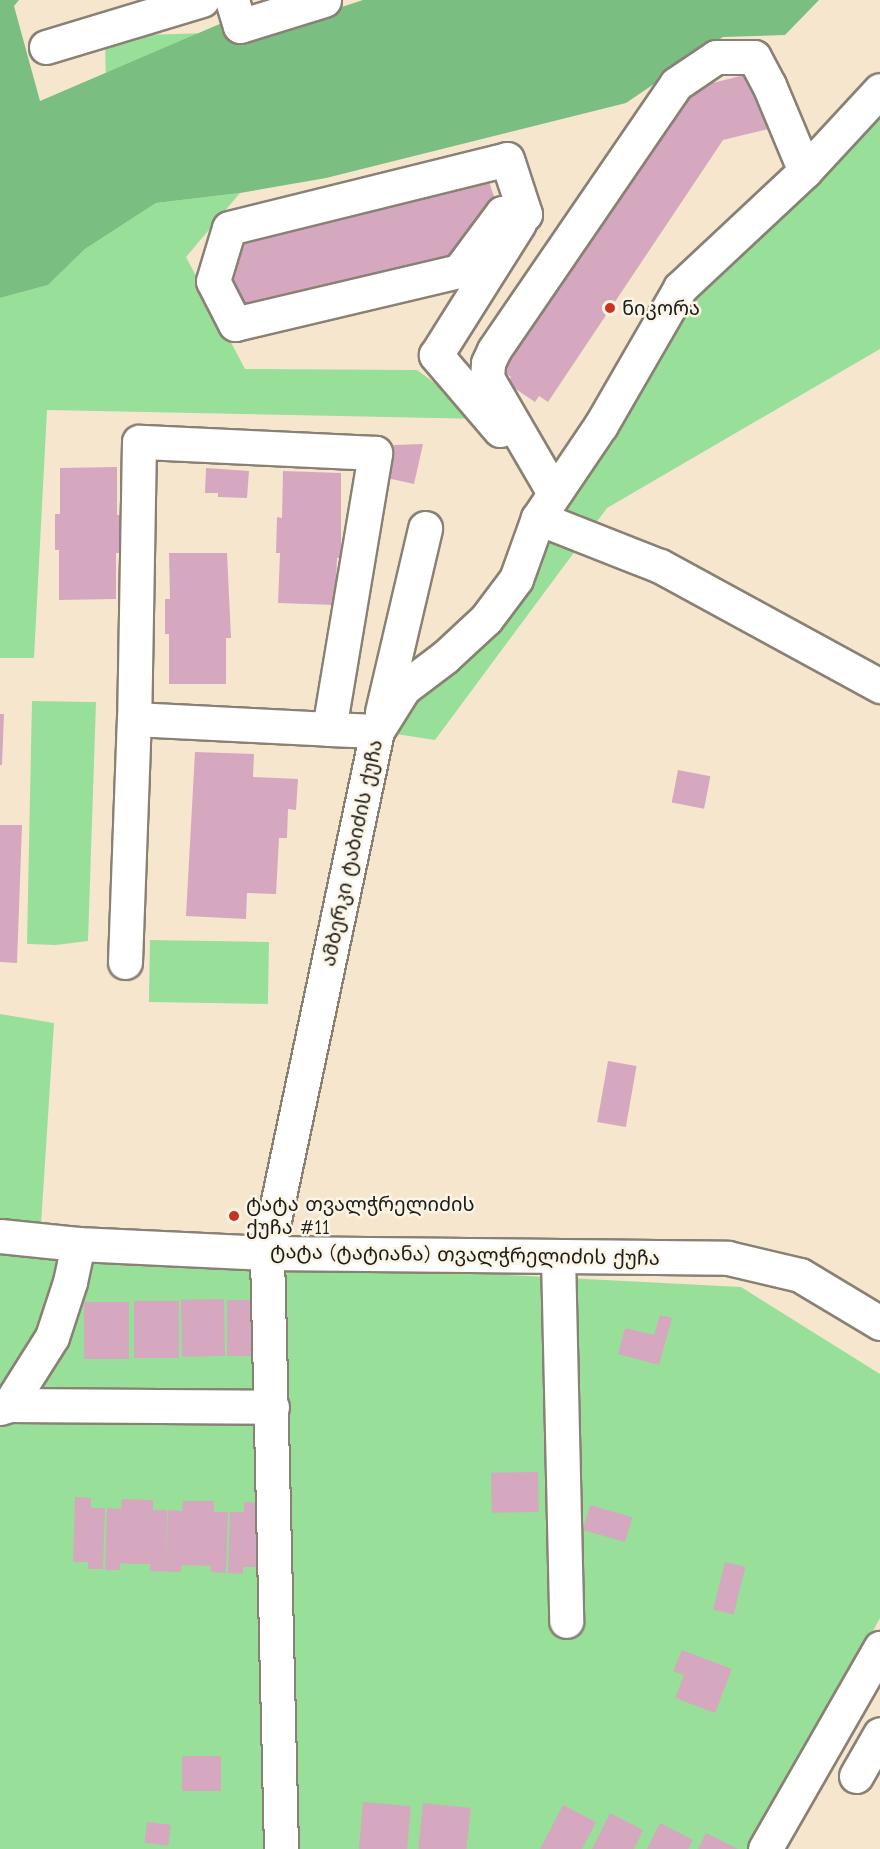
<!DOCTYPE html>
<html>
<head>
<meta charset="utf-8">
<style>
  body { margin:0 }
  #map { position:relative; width:880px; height:1849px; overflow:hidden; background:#f7e6ce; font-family:"Comic Neue","Noto Sans Georgian",sans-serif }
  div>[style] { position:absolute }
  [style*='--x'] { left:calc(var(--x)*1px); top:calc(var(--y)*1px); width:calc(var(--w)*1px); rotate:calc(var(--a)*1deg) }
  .green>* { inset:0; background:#98df99; transform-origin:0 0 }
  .forest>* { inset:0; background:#7abe81 }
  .building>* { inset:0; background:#d5a8bf; transform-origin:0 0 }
  .roads { filter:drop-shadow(2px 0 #8a8175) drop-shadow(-2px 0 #8a8175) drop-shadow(0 2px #8a8175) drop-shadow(0 -2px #8a8175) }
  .minor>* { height:33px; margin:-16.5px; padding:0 16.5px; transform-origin:16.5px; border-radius:16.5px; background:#fff }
  .dots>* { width:16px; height:16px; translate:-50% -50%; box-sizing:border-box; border:3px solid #fcf5e5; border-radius:50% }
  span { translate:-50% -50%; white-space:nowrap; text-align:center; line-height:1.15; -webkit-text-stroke:5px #fcf5e5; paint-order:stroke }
  .poi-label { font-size:20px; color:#1c1c1c }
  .left { translate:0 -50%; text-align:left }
  .street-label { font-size:20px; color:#1c1c1c }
</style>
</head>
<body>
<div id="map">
  <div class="green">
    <i style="clip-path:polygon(209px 33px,106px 86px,105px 36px)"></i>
    <i style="clip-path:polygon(880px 98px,880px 349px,607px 508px,435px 740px,377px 731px,486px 619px,684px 292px)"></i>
    <i style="clip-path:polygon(240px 193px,186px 257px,245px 369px,417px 370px,484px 419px,47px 410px,34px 658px,0 658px,0 298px,48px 285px,85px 249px,156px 203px)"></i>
    <i style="clip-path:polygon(32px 701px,96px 702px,88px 941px,56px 945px,27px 944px)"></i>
    <i style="left:150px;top:940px;width:119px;height:62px;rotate:1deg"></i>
    <i style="clip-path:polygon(0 1014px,54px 1023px,40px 1240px,413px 1270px,741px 1287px,880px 1374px,880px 1618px,756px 1849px,0 1849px)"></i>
  </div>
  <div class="forest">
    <i style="clip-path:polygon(0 0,19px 0,14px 6px,40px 101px,229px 20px,235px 42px,363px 0,819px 0,785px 35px,723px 37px,626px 103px,326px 178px,240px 193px,156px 203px,85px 249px,48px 285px,0 298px)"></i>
  </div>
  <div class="building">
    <i style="clip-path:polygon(756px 72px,772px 128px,723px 140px,548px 402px,539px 396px,535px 402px,507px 383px,511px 377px,501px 370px,618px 195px,681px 91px)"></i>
    <i style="clip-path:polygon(485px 170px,499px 211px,458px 265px,242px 319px,221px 287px,233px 233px)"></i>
    <i style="clip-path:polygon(423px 444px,414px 484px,387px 478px,394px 445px)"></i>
    <i style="clip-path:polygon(117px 467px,117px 515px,121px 515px,121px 553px,116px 553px,116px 599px,59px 600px,59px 550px,55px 550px,55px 514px,60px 514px,60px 468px)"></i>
    <i style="clip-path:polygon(206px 468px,249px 471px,247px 498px,218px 497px,218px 493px,205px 493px)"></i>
    <i style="clip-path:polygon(283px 471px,341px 473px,341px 558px,337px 558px,335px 605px,278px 603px,280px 553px,276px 553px,277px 517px,282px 518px)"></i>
    <i style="clip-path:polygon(169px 553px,227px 553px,231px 638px,226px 638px,226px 684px,169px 684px,169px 634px,165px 634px,165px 599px,170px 599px)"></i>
    <i style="clip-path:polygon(0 714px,4px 714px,2px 765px,0 765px)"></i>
    <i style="clip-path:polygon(195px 752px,254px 754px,253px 777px,298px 779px,296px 810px,288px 809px,287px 838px,279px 838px,276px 894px,247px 893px,246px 919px,186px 916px)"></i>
    <i style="left:678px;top:770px;width:33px;height:33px;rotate:11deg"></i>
    <i style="clip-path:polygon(0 825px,22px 825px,17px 963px,0 962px)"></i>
    <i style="left:608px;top:1061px;width:29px;height:62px;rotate:10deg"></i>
    <i style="left:224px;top:1299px;width:57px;height:43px;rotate:89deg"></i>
    <i style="left:227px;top:1300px;width:33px;height:56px"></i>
    <i style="left:179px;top:1301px;width:57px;height:45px;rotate:90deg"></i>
    <i style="left:84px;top:1302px;width:45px;height:57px"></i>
    <i style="clip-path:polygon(660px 1315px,672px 1318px,659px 1365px,618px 1354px,625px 1328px,654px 1335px)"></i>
    <i style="left:538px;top:1472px;width:40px;height:47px;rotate:89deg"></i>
    <i style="clip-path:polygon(75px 1497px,91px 1498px,91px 1508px,105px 1508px,103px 1569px,88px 1569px,88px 1562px,73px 1562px)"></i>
    <i style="clip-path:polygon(122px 1499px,153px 1500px,153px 1510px,167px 1510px,166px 1564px,168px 1510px,182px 1511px,183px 1501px,214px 1501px,214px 1512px,228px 1512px,226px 1573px,211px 1572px,211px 1566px,182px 1565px,181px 1572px,150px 1571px,150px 1564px,135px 1564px,120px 1563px,120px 1570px,105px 1570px,107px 1508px,121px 1509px)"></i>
    <i style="clip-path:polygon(244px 1502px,260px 1503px,258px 1567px,243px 1567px,243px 1574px,228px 1573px,230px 1512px,244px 1512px)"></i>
    <i style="left:590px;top:1505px;width:44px;height:26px;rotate:16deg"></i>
    <i style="left:725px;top:1562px;width:21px;height:49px;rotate:14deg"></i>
    <i style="clip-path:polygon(682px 1650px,732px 1669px,715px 1713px,675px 1698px,684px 1675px,673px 1671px)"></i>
    <i style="left:182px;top:1756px;width:39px;height:35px"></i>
    <i style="left:363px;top:1802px;width:48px;height:47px;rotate:5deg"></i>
    <i style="left:423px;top:1803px;width:48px;height:46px;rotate:6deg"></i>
    <i style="clip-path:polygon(563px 1805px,596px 1822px,582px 1849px,540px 1849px)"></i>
    <i style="clip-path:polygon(610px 1813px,643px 1830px,634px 1849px,592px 1849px)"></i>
    <i style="left:147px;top:1822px;width:24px;height:21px;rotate:7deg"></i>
    <i style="clip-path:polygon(660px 1823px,693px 1840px,688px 1849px,647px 1849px)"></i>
    <i style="clip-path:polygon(706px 1833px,738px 1849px,698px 1849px)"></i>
  </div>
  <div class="roads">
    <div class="minor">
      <i style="--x:232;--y:0;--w:27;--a:73"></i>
      <i style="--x:240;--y:26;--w:88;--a:-17.2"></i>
      <i style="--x:46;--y:47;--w:163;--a:-16.8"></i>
      <i style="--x:507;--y:159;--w:58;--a:71.9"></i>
      <i style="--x:525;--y:214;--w:23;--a:-178"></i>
      <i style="--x:502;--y:213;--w:72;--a:126.6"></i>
      <i style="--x:459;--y:271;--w:230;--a:166.7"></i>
      <i style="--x:235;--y:324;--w:48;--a:-117.1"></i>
      <i style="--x:213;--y:281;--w:55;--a:-73.2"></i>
      <i style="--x:229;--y:228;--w:286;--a:-13.9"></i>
      <i style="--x:500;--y:430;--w:99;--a:-130.5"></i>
      <i style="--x:436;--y:355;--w:156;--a:-57.8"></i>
      <i style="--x:554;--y:493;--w:133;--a:-120.2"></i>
      <i style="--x:487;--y:378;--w:15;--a:-86"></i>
      <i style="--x:488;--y:363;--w:14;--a:-65"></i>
      <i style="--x:494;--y:350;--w:322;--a:-55.6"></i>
      <i style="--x:676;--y:84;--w:48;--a:-34"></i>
      <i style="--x:716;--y:57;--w:38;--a:0"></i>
      <i style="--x:754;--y:57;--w:32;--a:62"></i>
      <i style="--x:769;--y:85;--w:93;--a:67.3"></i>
      <i style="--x:538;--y:518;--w:131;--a:21.5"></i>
      <i style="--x:660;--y:566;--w:251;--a:28.6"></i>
      <i style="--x:382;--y:712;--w:189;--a:-76.8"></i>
      <i style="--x:329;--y:729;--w:280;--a:-80.5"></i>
      <i style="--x:375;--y:453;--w:236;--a:-177.3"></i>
      <i style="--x:139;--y:442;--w:277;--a:91"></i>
      <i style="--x:134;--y:719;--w:195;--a:2.9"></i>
      <i style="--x:329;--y:729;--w:48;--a:2.4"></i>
      <i style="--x:125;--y:962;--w:243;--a:-87.9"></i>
      <i style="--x:0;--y:1236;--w:78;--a:5.9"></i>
      <i style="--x:78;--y:1244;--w:189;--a:2.7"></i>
      <i style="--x:267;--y:1253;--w:461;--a:0.6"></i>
      <i style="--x:728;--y:1258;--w:74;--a:13.3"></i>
      <i style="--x:800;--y:1275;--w:93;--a:31"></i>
      <i style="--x:558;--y:1256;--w:365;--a:88.7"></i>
      <i style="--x:9;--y:1405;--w:263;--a:0.4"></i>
      <i style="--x:0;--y:1408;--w:9;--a:-18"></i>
      <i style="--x:9;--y:1405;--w:80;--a:-57.7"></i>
      <i style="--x:52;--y:1337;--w:58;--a:-71.9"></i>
      <i style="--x:70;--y:1282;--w:39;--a:-78"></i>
      <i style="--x:856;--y:1776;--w:48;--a:-60.3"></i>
      <i style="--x:281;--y:1849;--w:596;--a:-91.35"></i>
      <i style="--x:267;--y:1253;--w:533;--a:-78.1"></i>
      <i style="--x:377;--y:731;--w:51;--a:-57.9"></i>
      <i style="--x:404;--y:688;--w:51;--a:-37.1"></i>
      <i style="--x:445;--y:657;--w:56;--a:-42.8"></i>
      <i style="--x:486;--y:619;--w:50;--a:-53.1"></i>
      <i style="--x:516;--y:579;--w:65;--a:-70.2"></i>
      <i style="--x:538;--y:518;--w:112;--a:-55.9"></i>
      <i style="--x:601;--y:425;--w:158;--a:-60"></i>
      <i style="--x:680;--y:288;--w:171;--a:-43.1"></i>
      <i style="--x:805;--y:171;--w:110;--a:-47.2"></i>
      <i style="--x:765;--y:1849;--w:232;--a:-60.2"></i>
    </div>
  </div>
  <div class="dots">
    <i style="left:610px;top:308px;background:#c8321e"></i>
    <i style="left:234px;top:1216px;background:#c8321e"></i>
  </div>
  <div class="poi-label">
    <span class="left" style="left:622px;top:308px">ნიკორა</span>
    <span class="left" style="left:246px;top:1216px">ტატა თვალჭრელიძის<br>ქუჩა #11</span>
  </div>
  <div class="street-label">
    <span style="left:352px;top:853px;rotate:-78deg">ამბერკი ტაბიძის ქუჩა</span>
    <span style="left:465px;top:1255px;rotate:1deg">ტატა (ტატიანა) თვალჭრელიძის ქუჩა</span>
  </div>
</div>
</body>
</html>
